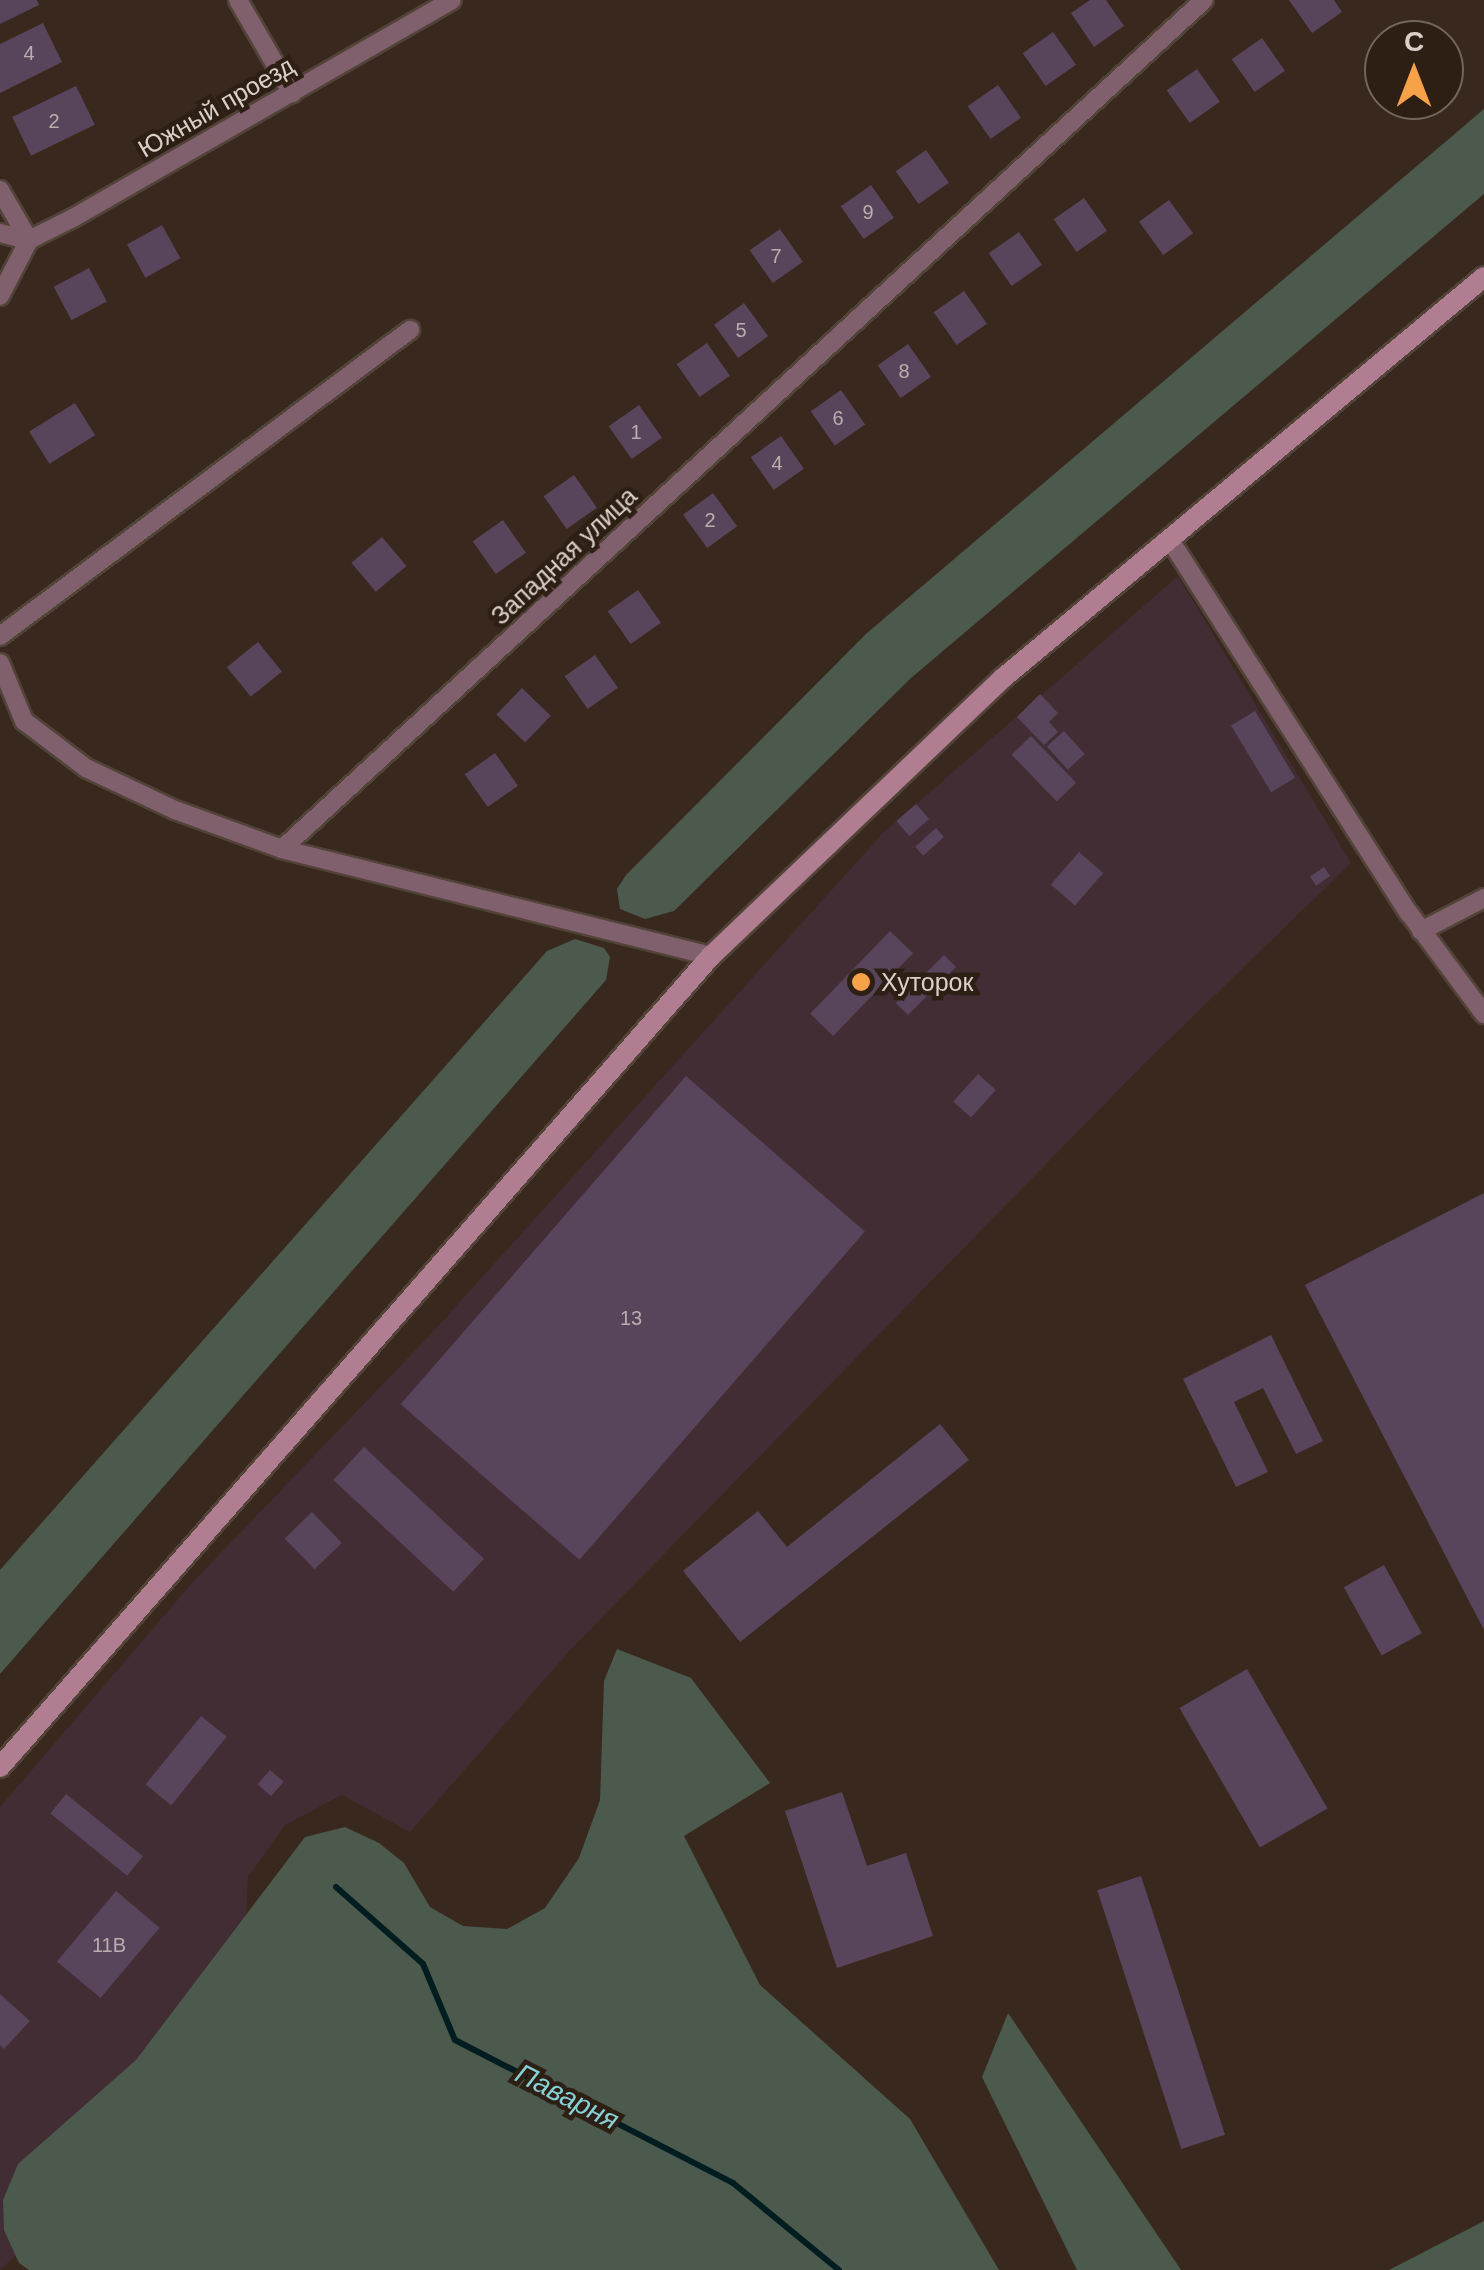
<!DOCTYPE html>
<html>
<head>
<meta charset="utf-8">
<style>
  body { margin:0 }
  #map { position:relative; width:1484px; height:2270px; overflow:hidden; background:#38281e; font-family:Arial,sans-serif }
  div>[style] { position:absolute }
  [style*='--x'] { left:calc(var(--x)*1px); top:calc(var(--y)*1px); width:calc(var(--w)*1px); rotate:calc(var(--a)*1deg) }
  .industrial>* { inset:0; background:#412d33 }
  .green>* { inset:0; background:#4b5a4c }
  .stream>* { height:6px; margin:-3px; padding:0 3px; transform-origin:3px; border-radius:3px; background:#011d1f }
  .building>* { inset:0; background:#58455b; transform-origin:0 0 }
  .roads { filter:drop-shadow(2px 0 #524339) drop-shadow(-2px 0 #524339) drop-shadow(0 2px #524339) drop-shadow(0 -2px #524339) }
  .street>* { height:18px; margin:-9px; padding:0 9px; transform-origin:9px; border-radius:9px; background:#81606d }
  .secondary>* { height:20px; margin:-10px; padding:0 10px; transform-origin:10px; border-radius:10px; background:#b17d91 }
  .dots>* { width:28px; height:28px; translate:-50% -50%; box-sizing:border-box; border:5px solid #2e1f14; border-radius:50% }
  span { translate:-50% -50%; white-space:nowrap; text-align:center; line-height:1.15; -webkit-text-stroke:9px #2e1f14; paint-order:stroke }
  .number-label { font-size:20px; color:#baadae }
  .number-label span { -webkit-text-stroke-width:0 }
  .street-label { font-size:25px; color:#dad0c9 }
  .poi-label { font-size:25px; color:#dad0c9 }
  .left { translate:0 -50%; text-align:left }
  .water-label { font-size:28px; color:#87d0d6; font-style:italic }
  .north { position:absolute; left:1364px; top:20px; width:100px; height:100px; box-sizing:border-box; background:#2e1f14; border:2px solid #73665c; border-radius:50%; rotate:0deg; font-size:28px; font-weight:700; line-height:40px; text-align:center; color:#dad0c9 }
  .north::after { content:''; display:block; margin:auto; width:35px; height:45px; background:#f7a149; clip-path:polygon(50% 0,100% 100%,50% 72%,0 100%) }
</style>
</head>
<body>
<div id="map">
  <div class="industrial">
    <i style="clip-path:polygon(1178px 576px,1351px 863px,1144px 1064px,573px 1647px,410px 1832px,342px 1795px,285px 1825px,248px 1877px,241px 2046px,0 2270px,0 1807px,191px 1584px,430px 1335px,883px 833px)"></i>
  </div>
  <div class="green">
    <i style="clip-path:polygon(1484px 109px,1484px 194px,911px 678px,674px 911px,645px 919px,620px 909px,617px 889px,626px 875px,867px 633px)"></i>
    <i style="clip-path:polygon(575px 939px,604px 948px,610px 957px,606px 980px,0 1674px,0 1570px,547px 951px)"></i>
    <i style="clip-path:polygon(617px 1649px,691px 1678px,770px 1783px,684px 1836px,760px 1985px,910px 2119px,999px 2270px,29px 2270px,19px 2263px,4px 2230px,3px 2200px,18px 2164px,136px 2060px,305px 1837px,345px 1827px,379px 1843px,404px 1863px,430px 1907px,463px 1926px,507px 1929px,545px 1908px,579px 1858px,600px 1800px,604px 1681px)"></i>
    <i style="clip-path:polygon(1008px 2013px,1181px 2270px,1077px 2270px,982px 2077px)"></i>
    <i style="clip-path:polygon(1484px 2221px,1484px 2270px,1389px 2270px)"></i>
  </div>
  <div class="stream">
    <i style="--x:336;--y:1887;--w:116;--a:41.5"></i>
    <i style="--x:423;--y:1964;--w:82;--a:67.2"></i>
    <i style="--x:455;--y:2040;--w:313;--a:27.2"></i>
    <i style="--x:733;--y:2183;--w:137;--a:39.4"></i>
  </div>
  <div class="building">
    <i style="clip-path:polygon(0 0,37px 0,39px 5px,0 24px)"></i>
    <i style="clip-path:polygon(1090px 0,1106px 0,1124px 26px,1094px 47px,1071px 13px)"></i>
    <i style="clip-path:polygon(1289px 0,1334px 0,1342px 12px,1312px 33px)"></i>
    <i style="clip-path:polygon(43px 23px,62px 62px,0 93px,0 44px)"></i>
    <i style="left:1053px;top:32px;width:40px;height:37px;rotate:55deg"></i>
    <i style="left:1262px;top:38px;width:40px;height:37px;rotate:55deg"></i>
    <i style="left:1197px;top:69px;width:40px;height:37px;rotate:55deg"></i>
    <i style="left:998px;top:85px;width:40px;height:37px;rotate:55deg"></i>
    <i style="left:76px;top:86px;width:43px;height:71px;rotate:64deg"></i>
    <i style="left:926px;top:150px;width:40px;height:37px;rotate:55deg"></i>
    <i style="left:871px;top:185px;width:40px;height:37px;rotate:55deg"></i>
    <i style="left:1084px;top:198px;width:40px;height:37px;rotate:55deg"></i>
    <i style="left:1169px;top:200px;width:41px;height:37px;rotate:54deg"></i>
    <i style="left:162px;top:225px;width:38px;height:40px;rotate:61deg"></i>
    <i style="left:780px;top:229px;width:40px;height:37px;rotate:55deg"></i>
    <i style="left:1019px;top:232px;width:40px;height:37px;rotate:55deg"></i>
    <i style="left:89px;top:268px;width:38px;height:40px;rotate:62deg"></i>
    <i style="left:964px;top:291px;width:40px;height:37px;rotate:55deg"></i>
    <i style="left:744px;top:303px;width:41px;height:37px;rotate:54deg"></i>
    <i style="left:707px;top:343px;width:40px;height:37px;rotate:55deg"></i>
    <i style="left:908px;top:344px;width:40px;height:37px;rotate:55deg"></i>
    <i style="left:841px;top:390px;width:42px;height:37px;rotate:55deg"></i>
    <i style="left:75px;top:403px;width:38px;height:54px;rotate:58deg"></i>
    <i style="left:639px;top:405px;width:40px;height:37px;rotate:55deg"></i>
    <i style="left:781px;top:436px;width:40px;height:37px;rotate:55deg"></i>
    <i style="left:574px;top:475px;width:40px;height:37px;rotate:55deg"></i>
    <i style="left:713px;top:493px;width:41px;height:37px;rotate:54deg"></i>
    <i style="left:503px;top:520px;width:40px;height:37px;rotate:55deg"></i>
    <i style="left:382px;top:537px;width:38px;height:40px;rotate:50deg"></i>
    <i style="left:638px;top:590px;width:40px;height:37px;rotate:55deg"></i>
    <i style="left:258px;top:642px;width:38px;height:40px;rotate:51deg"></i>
    <i style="left:595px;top:655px;width:40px;height:37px;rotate:55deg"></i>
    <i style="left:522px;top:688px;width:40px;height:37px;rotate:44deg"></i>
    <i style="clip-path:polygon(1040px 694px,1058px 713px,1049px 722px,1058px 732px,1044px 745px,1017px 717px)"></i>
    <i style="left:1255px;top:711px;width:78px;height:28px;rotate:59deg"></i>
    <i style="left:1064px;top:731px;width:31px;height:23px;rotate:48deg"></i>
    <i style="left:1031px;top:736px;width:65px;height:27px;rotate:46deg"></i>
    <i style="left:495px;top:753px;width:40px;height:37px;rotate:55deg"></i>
    <i style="left:916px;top:804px;width:20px;height:26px;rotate:49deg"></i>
    <i style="left:936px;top:828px;width:12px;height:28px;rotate:48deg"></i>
    <i style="left:1079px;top:852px;width:32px;height:43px;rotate:41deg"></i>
    <i style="left:1324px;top:867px;width:11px;height:17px;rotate:56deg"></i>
    <i style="left:890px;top:931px;width:32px;height:115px;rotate:44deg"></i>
    <i style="left:944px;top:955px;width:17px;height:68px;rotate:45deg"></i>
    <i style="left:978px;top:1074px;width:24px;height:37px;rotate:42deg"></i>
    <i style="left:686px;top:1076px;width:237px;height:435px;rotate:41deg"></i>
    <i style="clip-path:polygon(1484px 1193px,1484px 1630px,1305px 1285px)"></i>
    <i style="clip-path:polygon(1271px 1335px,1323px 1441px,1296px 1454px,1263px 1388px,1234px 1402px,1268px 1472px,1236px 1487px,1183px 1379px)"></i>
    <i style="clip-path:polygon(940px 1424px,969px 1460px,740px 1642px,683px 1571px,758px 1511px,787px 1547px)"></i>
    <i style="left:364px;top:1447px;width:164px;height:45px;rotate:43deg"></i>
    <i style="left:312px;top:1512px;width:43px;height:38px;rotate:46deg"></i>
    <i style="left:1384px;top:1565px;width:78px;height:46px;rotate:61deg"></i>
    <i style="left:1247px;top:1669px;width:161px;height:78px;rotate:60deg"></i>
    <i style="left:201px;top:1716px;width:33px;height:88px;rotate:39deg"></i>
    <i style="left:270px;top:1770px;width:18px;height:19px;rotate:41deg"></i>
    <i style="clip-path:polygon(842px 1792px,867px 1866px,906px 1853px,933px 1936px,837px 1968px,785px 1811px)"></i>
    <i style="left:66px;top:1794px;width:99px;height:25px;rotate:39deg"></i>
    <i style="left:1141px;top:1876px;width:272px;height:46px;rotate:72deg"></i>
    <i style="left:116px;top:1891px;width:57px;height:92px;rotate:40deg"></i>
    <i style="clip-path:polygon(0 1994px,30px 2021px,4px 2049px,0 2045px)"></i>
  </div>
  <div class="roads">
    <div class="street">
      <i style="--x:238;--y:0;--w:108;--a:59.9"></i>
      <i style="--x:0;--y:190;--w:58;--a:59.9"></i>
      <i style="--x:29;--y:240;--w:63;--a:117.4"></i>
      <i style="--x:0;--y:233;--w:30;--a:14"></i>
      <i style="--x:29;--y:240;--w:49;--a:-26.6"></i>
      <i style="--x:73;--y:218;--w:437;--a:-29.9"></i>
      <i style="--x:1170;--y:540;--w:443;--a:57.4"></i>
      <i style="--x:1409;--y:913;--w:126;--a:53.4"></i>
      <i style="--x:0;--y:636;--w:512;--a:-36.74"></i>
      <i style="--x:0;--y:663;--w:63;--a:67.5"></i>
      <i style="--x:24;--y:721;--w:78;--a:37.2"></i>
      <i style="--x:86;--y:768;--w:98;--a:25.3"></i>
      <i style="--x:175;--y:810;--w:114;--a:20"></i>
      <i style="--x:1421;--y:931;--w:71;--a:-27.6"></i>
      <i style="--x:711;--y:956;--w:442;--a:-166"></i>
      <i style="--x:282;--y:849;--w:1253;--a:-42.64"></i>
    </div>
    <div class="secondary">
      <i style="--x:0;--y:1767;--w:1079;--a:-48.76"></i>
      <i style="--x:711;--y:956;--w:403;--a:-43.6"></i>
      <i style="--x:1003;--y:678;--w:626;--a:-39.82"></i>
    </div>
  </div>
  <div class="dots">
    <i style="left:861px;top:982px;background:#f7a149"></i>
  </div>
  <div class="number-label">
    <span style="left:29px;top:53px">4</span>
    <span style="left:54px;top:121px">2</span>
    <span style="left:868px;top:212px">9</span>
    <span style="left:776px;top:256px">7</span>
    <span style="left:741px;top:330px">5</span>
    <span style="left:904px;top:371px">8</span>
    <span style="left:838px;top:418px">6</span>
    <span style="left:636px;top:432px">1</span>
    <span style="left:777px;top:463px">4</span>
    <span style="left:710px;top:520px">2</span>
    <span style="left:631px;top:1318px">13</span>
    <span style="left:109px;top:1945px">11В</span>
  </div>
  <div class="street-label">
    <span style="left:216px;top:107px;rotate:-30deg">Южный проезд</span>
    <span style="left:564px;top:556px;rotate:-43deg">Западная улица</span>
  </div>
  <div class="poi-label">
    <span class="left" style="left:881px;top:982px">Хуторок</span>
  </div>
  <div class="water-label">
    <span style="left:567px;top:2097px;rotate:27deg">Паварня</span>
  </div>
  <div class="north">С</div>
</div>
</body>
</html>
